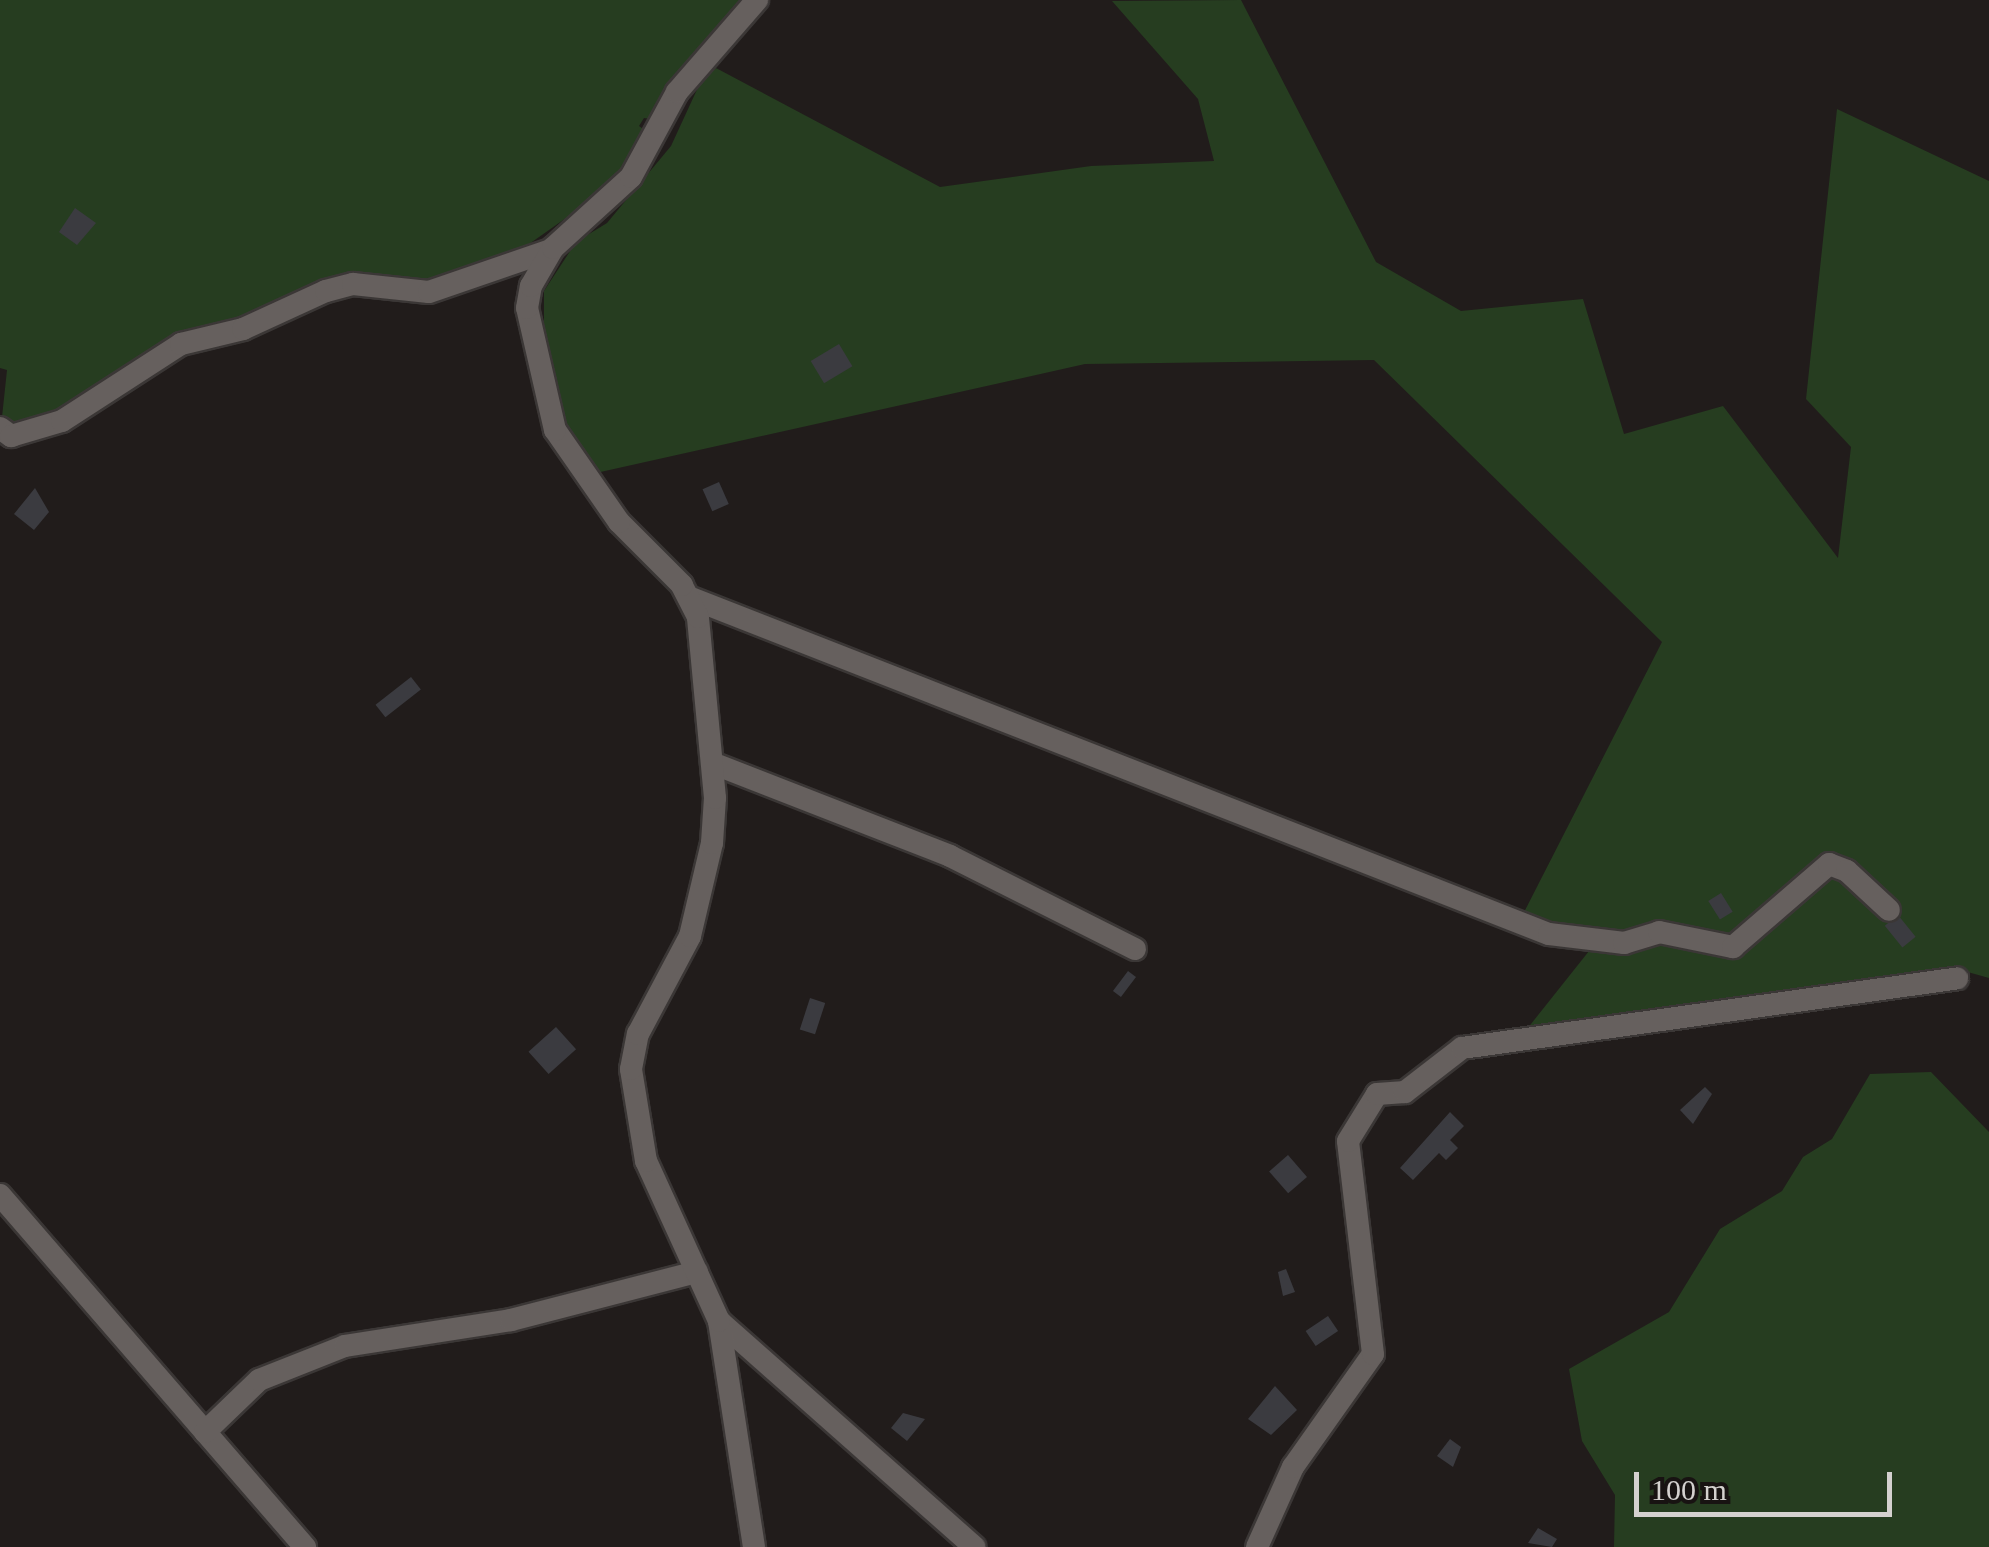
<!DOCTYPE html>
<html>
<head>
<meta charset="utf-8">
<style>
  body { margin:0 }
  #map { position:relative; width:1989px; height:1547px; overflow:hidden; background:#211c1b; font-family:Georgia,serif }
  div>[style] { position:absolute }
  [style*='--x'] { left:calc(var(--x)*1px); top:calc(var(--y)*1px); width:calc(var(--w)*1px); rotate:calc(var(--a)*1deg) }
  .green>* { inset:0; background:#263d20 }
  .building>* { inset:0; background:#3b3b40; transform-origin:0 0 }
  .roads { filter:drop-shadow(2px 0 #3b3736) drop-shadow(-2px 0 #3b3736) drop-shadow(0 2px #3b3736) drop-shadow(0 -2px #3b3736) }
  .minor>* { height:22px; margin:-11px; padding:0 11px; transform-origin:11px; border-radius:11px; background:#66605e }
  span { translate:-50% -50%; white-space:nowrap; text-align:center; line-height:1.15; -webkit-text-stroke:9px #181312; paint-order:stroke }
  .scale { position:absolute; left:1634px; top:1472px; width:258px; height:45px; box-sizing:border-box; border:5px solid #d4d1cf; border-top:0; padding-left:12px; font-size:30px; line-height:35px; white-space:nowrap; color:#d4d1cf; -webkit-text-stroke:8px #181312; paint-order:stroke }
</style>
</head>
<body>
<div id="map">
  <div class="green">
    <i style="clip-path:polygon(0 0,744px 0,651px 119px,644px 118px,639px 126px,646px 131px,610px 187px,505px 261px,429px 285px,351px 277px,18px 429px,2px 417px,7px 370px,0 368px)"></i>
    <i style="clip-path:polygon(1241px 0,1376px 262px,1461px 311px,1583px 299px,1624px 434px,1723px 406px,1838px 558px,1851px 447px,1806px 399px,1837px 109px,1989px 181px,1989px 978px,1957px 969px,1527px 1029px,1593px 946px,1517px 926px,1662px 642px,1374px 360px,1085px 364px,596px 473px,571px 439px,544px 338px,544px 291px,576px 242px,607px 223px,671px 146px,700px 83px,716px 68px,940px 187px,1091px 166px,1214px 161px,1198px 99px,1112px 1px)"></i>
    <i style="clip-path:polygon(1931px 1072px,1989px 1132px,1989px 1547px,1614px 1547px,1615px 1495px,1582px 1441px,1569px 1369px,1669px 1312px,1720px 1229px,1782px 1191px,1803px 1157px,1832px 1139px,1870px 1074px)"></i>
  </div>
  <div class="building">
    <i style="clip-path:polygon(75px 208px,96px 223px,77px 245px,59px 232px)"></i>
    <i style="left:839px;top:344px;width:26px;height:33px;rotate:59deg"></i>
    <i style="left:719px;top:482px;width:24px;height:18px;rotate:66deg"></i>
    <i style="clip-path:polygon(35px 488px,49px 512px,34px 530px,14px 514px)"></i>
    <i style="left:411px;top:677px;width:16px;height:45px;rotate:52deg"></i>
    <i style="left:1721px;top:893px;width:22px;height:15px;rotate:58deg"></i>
    <i style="left:1898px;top:915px;width:28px;height:17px;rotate:51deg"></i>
    <i style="left:1128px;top:971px;width:10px;height:25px;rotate:37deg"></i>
    <i style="left:810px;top:998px;width:16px;height:33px;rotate:18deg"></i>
    <i style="left:556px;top:1027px;width:30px;height:37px;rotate:48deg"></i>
    <i style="clip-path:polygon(1705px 1087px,1712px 1094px,1693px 1124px,1680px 1110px)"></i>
    <i style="clip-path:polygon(1450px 1112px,1464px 1126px,1450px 1140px,1458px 1148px,1446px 1160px,1439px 1153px,1413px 1180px,1400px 1168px)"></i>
    <i style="left:1288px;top:1155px;width:29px;height:25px;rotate:49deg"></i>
    <i style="clip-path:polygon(1286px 1269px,1295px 1292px,1283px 1296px,1278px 1272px)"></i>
    <i style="left:1328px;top:1316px;width:18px;height:27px;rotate:56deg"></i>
    <i style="clip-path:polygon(1275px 1386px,1297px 1410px,1271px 1435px,1248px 1419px)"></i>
    <i style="clip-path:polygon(903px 1413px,925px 1419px,907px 1441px,891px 1428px)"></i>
    <i style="clip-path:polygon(1450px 1439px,1461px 1447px,1453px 1467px,1437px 1456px)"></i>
    <i style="clip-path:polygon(1538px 1528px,1557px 1539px,1552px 1547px,1528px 1543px)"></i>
  </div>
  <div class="roads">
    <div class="minor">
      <i style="--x:0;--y:428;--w:14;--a:36"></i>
      <i style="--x:11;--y:436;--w:53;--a:-16.4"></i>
      <i style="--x:62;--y:421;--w:142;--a:-32.9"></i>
      <i style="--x:181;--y:344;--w:64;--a:-13.6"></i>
      <i style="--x:243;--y:329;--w:91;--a:-24.6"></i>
      <i style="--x:326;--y:291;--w:28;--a:-15"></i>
      <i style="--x:353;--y:284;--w:76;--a:6"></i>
      <i style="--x:429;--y:292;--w:126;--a:-19"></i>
      <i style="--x:691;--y:598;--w:921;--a:21.39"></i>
      <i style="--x:1549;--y:934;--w:76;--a:6.8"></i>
      <i style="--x:1624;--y:943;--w:37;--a:-17"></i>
      <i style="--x:1659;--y:932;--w:76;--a:11.5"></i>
      <i style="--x:1733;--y:947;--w:127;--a:-40.8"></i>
      <i style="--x:1829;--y:864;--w:19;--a:21"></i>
      <i style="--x:1847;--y:871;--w:57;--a:42.9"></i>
      <i style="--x:712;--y:763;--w:256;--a:21.3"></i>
      <i style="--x:950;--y:856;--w:207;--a:26.7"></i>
      <i style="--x:0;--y:1195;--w:466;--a:49.1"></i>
      <i style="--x:719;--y:1321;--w:341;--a:41.5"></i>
      <i style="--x:205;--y:1432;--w:75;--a:-43.9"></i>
      <i style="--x:259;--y:1380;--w:92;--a:-21.6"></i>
      <i style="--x:345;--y:1346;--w:168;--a:-8.9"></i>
      <i style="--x:511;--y:1320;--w:192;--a:-14.5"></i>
      <i style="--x:754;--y:1547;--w:229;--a:-98.8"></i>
      <i style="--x:719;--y:1321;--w:176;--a:-114.5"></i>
      <i style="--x:646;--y:1161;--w:93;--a:-99.3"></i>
      <i style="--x:631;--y:1069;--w:36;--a:-79"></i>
      <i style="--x:638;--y:1034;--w:111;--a:-62"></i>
      <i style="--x:690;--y:936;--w:96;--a:-76.7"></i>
      <i style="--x:712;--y:843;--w:45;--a:-86.2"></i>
      <i style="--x:715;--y:798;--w:182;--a:-95.4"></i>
      <i style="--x:698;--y:617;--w:36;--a:-117"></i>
      <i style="--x:682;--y:585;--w:89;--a:-135"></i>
      <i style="--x:619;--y:522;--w:112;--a:-124.8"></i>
      <i style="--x:555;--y:430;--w:125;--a:-102.9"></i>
      <i style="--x:527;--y:308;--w:22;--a:-80"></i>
      <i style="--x:531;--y:286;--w:44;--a:-59.9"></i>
      <i style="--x:553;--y:248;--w:105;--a:-42.3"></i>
      <i style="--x:631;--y:177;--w:97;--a:-61.6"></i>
      <i style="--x:677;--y:92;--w:122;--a:-49"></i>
      <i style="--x:1257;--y:1547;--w:88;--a:-65.8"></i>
      <i style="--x:1293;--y:1467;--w:138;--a:-54.7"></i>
      <i style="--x:1373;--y:1354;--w:214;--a:-96.7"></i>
      <i style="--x:1348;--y:1141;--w:55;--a:-58.3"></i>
      <i style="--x:1377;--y:1094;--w:28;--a:-4"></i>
      <i style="--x:1405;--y:1092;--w:72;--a:-37.7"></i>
      <i style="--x:1462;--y:1048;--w:500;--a:-8"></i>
    </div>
  </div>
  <div class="scale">100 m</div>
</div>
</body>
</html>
